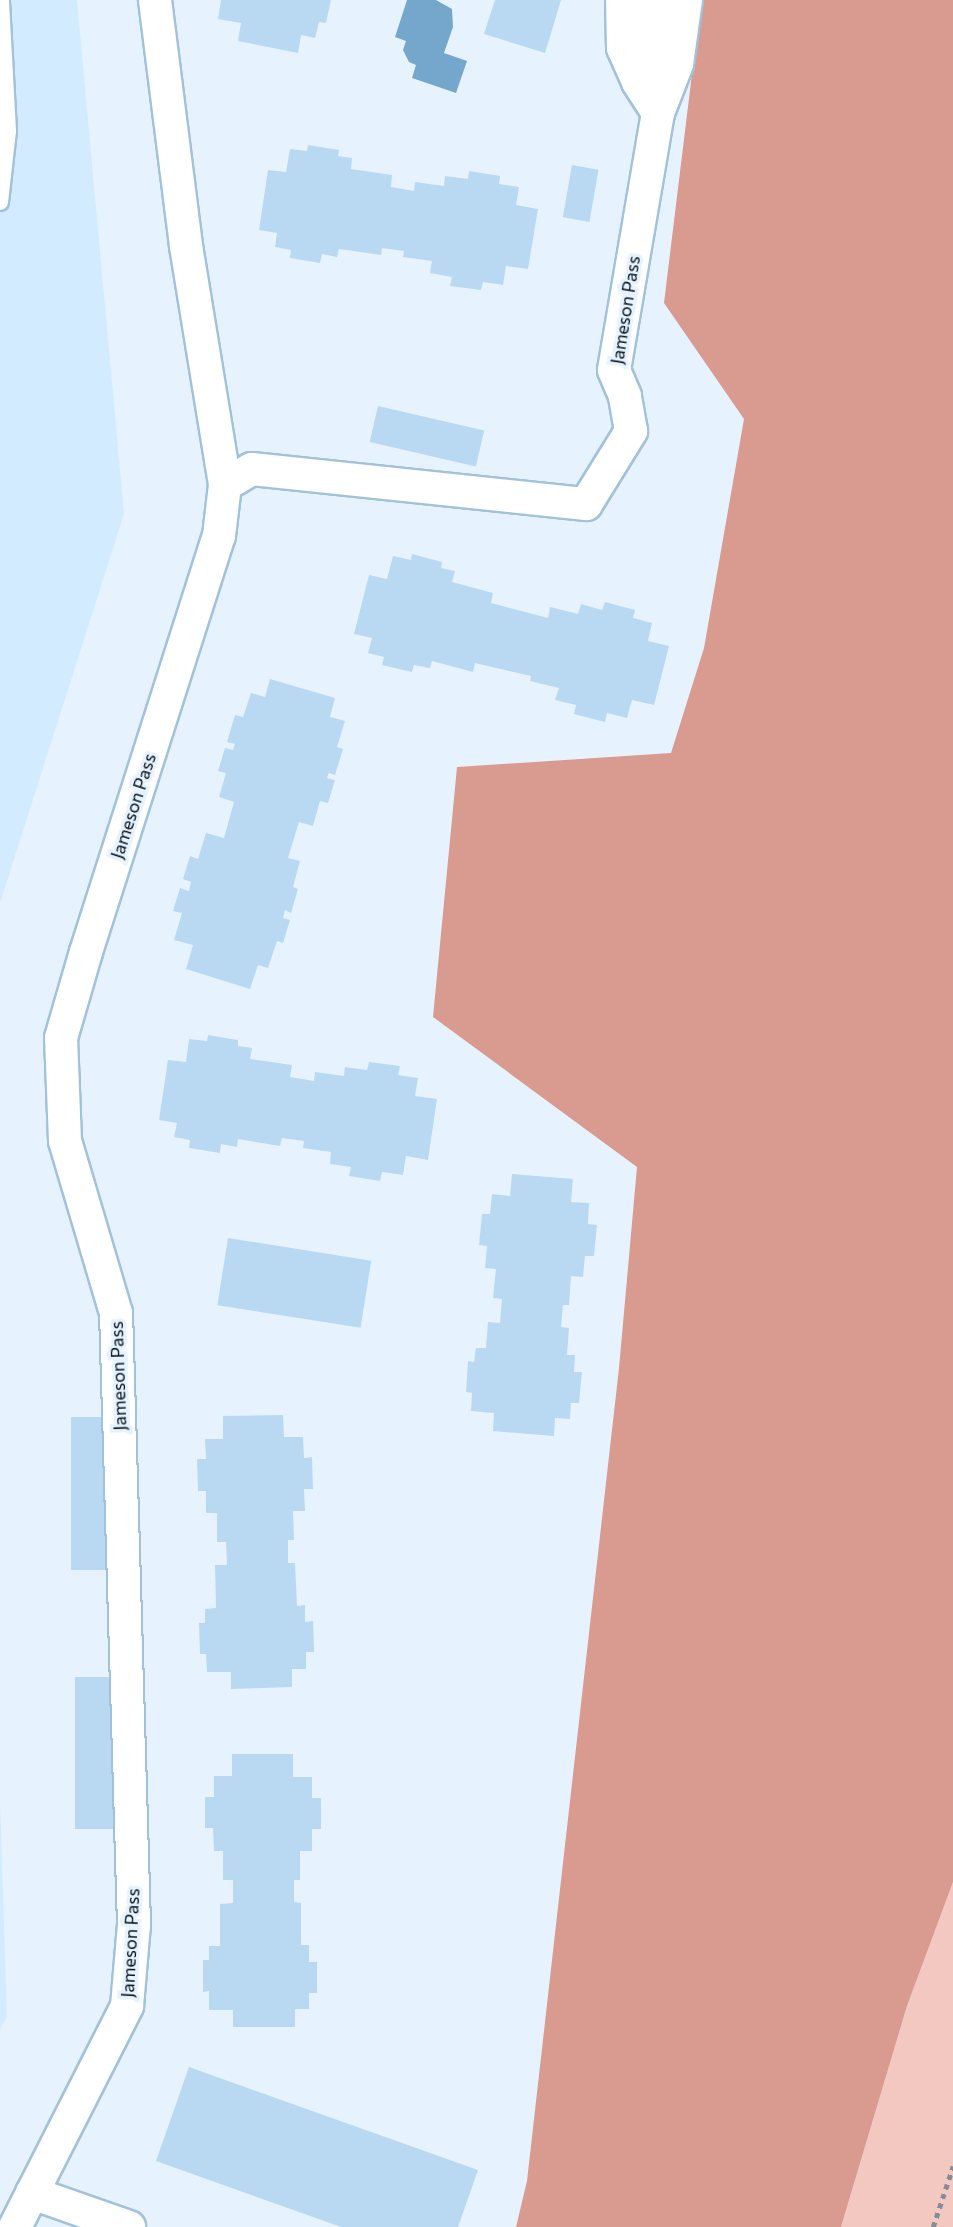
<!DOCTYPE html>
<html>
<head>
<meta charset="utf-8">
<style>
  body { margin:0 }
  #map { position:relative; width:953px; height:2227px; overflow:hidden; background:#e6f3fe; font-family:Commissioner,sans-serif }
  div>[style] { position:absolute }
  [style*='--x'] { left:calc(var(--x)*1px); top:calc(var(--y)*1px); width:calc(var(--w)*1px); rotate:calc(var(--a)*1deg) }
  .built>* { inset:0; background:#d3ebfe }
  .green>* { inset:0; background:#f2c8c0 }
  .forest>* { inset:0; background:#d99a8f }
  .water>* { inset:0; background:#75a7cd }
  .building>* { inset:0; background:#b9d9f3; transform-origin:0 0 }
  .path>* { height:4.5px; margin-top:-2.25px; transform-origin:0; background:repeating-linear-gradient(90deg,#818d97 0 5px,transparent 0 10px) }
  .roads { filter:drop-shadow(2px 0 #a2c1db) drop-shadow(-2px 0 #a2c1db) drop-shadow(0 2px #a2c1db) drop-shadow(0 -2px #a2c1db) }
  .lane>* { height:16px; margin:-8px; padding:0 8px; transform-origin:8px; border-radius:8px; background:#fff }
  .street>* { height:32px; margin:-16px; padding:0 16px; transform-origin:16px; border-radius:16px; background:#fff }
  span { translate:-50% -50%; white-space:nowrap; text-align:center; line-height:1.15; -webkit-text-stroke:7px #e6f3fe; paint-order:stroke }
  .street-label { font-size:18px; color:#051018 }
</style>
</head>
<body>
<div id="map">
  <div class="built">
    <i style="clip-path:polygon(0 0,77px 0,124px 514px,0 903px)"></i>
    <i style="clip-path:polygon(0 1801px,7px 2016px,0 2030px)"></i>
  </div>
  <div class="green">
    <i style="clip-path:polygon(953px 1882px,953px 2227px,841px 2227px,907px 2006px)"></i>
  </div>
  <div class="forest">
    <i style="clip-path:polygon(701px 0,953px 0,953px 1882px,907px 2006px,841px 2227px,516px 2227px,527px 2181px,619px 1368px,637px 1167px,433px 1017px,457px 767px,671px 753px,704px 648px,744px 419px,664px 303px)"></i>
  </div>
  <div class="water">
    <i style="clip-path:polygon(407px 0,436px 0,452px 9px,453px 27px,444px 53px,467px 61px,456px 93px,412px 78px,416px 65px,409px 62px,403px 50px,406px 41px,395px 37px)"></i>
  </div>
  <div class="building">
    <i style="clip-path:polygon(221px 0,331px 0,326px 23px,319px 22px,315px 38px,301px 35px,298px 53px,238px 41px,241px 23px,218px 19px)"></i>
    <i style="clip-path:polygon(495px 0,561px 0,545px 53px,484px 34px)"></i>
    <i style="clip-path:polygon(308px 145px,339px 150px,338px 156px,352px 158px,351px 169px,392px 175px,391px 187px,414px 191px,415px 182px,444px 186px,445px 176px,468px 179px,469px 171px,500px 176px,499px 184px,519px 187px,516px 205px,538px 209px,528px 269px,506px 266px,503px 285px,483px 282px,481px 290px,450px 286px,452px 277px,430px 273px,432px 261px,403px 257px,404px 251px,382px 248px,381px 255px,339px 249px,337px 257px,322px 254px,320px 263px,290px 258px,291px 250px,275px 247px,277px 233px,259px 230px,268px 170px,286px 172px,290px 149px,307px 151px)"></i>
    <i style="left:572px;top:165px;width:27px;height:53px;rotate:10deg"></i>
    <i style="left:378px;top:406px;width:109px;height:37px;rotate:13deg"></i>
    <i style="clip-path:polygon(412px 554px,442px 562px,441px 568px,455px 571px,452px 582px,493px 593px,491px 603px,548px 618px,550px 607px,578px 614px,581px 604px,602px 610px,605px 602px,635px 610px,633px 618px,652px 623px,648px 641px,669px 646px,654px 705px,632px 700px,627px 718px,607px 713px,605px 722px,574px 714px,576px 705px,555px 700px,559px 688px,530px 681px,531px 676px,475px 663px,473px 672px,432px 661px,430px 668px,414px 665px,412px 672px,382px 665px,384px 657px,368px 653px,372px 638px,354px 634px,369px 575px,387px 579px,393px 556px,411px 560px)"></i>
    <i style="clip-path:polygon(270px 679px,335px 698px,330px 717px,345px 721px,337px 747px,343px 749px,335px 775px,329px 773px,327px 778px,335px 780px,328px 803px,320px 801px,313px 826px,299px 822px,288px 858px,300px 861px,293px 887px,298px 889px,291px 913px,285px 910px,283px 918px,290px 920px,283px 943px,277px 941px,268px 968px,258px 965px,250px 989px,186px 969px,193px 945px,174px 940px,182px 913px,173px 911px,180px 888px,189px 891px,191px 882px,183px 879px,190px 856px,198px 859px,206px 833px,224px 838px,234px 802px,219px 797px,226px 773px,218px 771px,225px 748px,233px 750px,235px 744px,227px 742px,235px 715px,243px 717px,251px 693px,265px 697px)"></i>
    <i style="clip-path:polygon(208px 1035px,238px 1040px,238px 1046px,252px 1048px,250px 1059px,292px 1065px,290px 1077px,314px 1081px,315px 1072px,344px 1076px,345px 1067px,367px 1070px,369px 1062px,400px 1066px,398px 1075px,418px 1078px,415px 1096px,437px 1099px,428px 1160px,406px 1156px,403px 1175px,382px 1172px,380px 1181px,349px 1176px,351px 1167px,330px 1164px,331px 1152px,303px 1148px,304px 1141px,282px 1138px,280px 1146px,238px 1139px,237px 1147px,221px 1144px,220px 1153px,189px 1148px,190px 1140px,174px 1137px,177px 1123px,159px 1120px,168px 1060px,186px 1062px,189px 1039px,207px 1041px)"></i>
    <i style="clip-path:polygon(512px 1174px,573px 1179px,571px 1202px,589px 1203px,588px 1224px,597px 1225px,594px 1256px,585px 1256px,583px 1277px,571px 1276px,569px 1305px,563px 1305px,561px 1327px,569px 1328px,567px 1355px,575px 1355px,574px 1372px,582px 1372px,579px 1403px,571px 1403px,570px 1419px,555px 1418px,554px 1436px,493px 1431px,494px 1413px,471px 1411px,472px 1393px,466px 1392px,468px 1361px,474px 1362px,476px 1348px,486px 1348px,488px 1322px,500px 1323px,502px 1299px,493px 1298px,496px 1269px,485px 1268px,487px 1246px,479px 1245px,482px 1214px,490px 1214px,492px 1194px,510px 1196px)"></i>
    <i style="left:228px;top:1238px;width:145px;height:68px;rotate:9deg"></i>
    <i style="clip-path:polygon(283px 1415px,284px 1437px,303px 1437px,304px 1458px,312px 1457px,313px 1489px,304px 1489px,305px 1511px,293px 1511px,294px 1540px,288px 1540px,288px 1563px,295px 1563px,297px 1606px,305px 1605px,305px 1622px,313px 1621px,314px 1652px,306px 1652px,306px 1669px,292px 1669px,292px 1687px,231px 1689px,231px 1672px,207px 1672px,206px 1654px,200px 1654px,199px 1623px,205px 1623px,205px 1609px,216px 1608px,215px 1565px,227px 1565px,226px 1542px,217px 1542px,217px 1513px,206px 1513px,206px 1491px,198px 1491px,197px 1459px,206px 1459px,205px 1439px,223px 1439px,223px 1416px)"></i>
    <i style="left:71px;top:1417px;width:38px;height:153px"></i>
    <i style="left:75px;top:1677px;width:39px;height:152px"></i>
    <i style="clip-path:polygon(232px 1754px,293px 1754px,293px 1777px,312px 1777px,312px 1798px,321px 1798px,321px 1829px,312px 1829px,312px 1851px,300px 1851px,300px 1880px,294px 1880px,294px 1902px,301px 1903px,301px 1945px,309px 1945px,309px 1962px,317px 1962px,317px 1993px,309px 1993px,309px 2009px,295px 2009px,295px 2027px,233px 2027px,233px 2010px,209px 2010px,209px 1991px,203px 1992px,203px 1960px,209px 1960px,209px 1946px,220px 1946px,220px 1904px,233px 1903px,233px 1880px,223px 1880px,223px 1851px,214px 1851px,213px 1828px,205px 1828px,205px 1797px,214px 1797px,214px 1776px,232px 1776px)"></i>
    <i style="clip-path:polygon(189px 2067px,478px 2170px,458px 2227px,341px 2227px,156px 2161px)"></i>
  </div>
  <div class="path">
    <i style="--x:933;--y:2227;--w:64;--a:-71.8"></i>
  </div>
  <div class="roads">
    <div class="lane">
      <i style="--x:0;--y:202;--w:71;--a:-83.6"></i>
      <i style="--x:8;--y:131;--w:131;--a:-93.1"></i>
    </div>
    <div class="street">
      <i style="--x:155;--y:0;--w:248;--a:82.8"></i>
      <i style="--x:186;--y:246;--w:242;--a:80.7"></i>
      <i style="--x:622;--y:0;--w:48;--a:88.8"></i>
      <i style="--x:623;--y:48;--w:37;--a:66"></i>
      <i style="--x:638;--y:82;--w:37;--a:57"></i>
      <i style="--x:654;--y:0;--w:52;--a:92.2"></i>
      <i style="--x:652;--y:52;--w:53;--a:84.6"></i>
      <i style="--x:32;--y:2193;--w:103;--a:19.3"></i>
      <i style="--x:15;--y:2227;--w:248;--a:-63.1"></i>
      <i style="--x:127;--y:2006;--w:81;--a:-85.1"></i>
      <i style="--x:134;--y:1925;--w:612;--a:-91.68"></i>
      <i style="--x:116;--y:1313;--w:179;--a:-106.5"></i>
      <i style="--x:65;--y:1141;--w:103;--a:-92.2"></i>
      <i style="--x:61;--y:1038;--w:90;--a:-73.8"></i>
      <i style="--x:86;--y:952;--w:437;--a:-72.3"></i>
      <i style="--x:219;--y:536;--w:51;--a:-83.3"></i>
      <i style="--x:225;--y:485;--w:31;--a:-31"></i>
      <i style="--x:252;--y:469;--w:336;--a:6"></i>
      <i style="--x:586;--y:504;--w:86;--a:-58.3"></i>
      <i style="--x:631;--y:431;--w:36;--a:-100"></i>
      <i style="--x:625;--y:396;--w:28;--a:-113"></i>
      <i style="--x:614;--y:370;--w:261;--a:-80.3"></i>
      <i style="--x:658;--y:113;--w:53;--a:-68.8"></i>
      <i style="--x:677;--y:64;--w:65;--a:-82"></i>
    </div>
  </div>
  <div class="street-label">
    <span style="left:625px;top:310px;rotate:-81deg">Jameson Pass</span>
    <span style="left:133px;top:806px;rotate:-72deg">Jameson Pass</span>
    <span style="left:118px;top:1376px;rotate:-92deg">Jameson Pass</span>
    <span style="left:130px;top:1943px;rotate:-87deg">Jameson Pass</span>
  </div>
</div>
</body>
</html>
